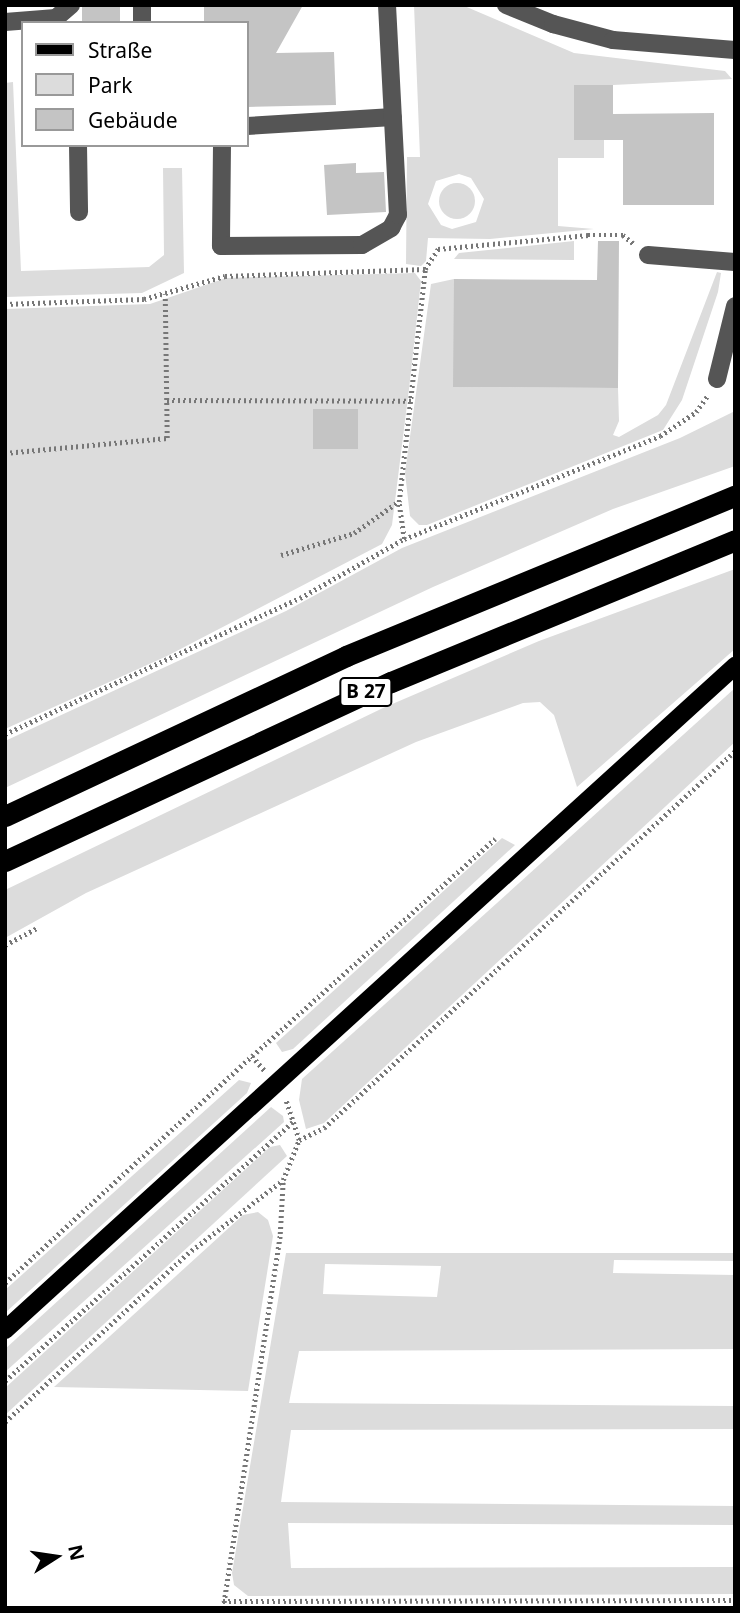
<!DOCTYPE html>
<html>
<head>
<meta charset="utf-8">
<style>
  body { margin:0 }
  #map { position:relative; width:740px; height:1613px; overflow:hidden; background:#fff; font-family:"Noto Sans",sans-serif }
  div>[style] { position:absolute }
  [style*='--x'] { left:calc(var(--x)*1px); top:calc(var(--y)*1px); width:calc(var(--w)*1px); rotate:calc(var(--a)*1deg) }
  .green>* { inset:0; background:#dcdcdc }
  .round { border-radius:50% }
  .building>* { inset:0; background:#c4c4c4; transform-origin:0 0 }
  .path>* { height:4.5px; margin-top:-2.25px; transform-origin:0; background:repeating-linear-gradient(90deg,#777 0 2px,transparent 0 5.5px) }
  .minor>* { height:18px; margin:-9px; padding:0 9px; transform-origin:9px; border-radius:9px; background:#555 }
  .major>* { height:18px; margin:-9px; padding:0 9px; transform-origin:9px; border-radius:9px; background:#000 }
  .highway>* { height:21px; margin:-10.5px; padding:0 10.5px; transform-origin:10.5px; border-radius:10.5px; background:#000 }
  span { translate:-50% -50%; white-space:nowrap; text-align:center; line-height:1.15; -webkit-text-stroke:5px #fff; paint-order:stroke }
  .shield-label span { padding:2px 5px; background:#fff; border:2px solid; border-radius:5px; -webkit-text-stroke-width:0 }
  .shield-label { font-size:19px; color:#000; font-weight:700 }
  .frame { position:absolute; inset:0; border:7px solid #000; pointer-events:none }
  .legend { position:absolute; left:21px; top:21px; width:228px; height:126px; box-sizing:border-box; background:#fff; border:2px solid #999; margin:0; padding:9px 12px; list-style:none; font-size:21px; color:#000 }
  .legend li { display:flex; align-items:center; gap:14px; height:35px }
  .legend b { width:35px; border:2px solid #999 }
  .north { position:absolute; left:21px; top:1522px; width:70px; height:70px; -webkit-text-stroke:5px #fff; paint-order:stroke; rotate:78deg; font-size:19px; font-weight:700; line-height:28px; text-align:center; color:#000 }
  .north::after { content:''; display:block; margin:auto; width:24px; height:32px; background:#000; clip-path:polygon(50% 0,100% 100%,50% 72%,0 100%) }
</style>
</head>
<body>
<div id="map">
  <div class="green">
    <i style="clip-path:polygon(evenodd,414px 5px,462px 5px,574px 53px,725px 71px,732px 79px,613px 85px,574px 140px,604px 140px,604px 158px,558px 158px,558px 226px,594px 229px,490px 239px,428px 238px,426px 261px,421px 266px,406px 264px,407px 157px,420px 157px,414px 5px,459px 174px,471px 178px,484px 199px,476px 222px,452px 229px,441px 225px,428px 204px,436px 181px,459px 174px)"></i>
    <i style="clip-path:polygon(13px 82px,21px 271px,149px 267px,164px 255px,163px 168px,182px 168px,184px 273px,142px 293px,5px 297px,5px 83px)"></i>
    <i class="round" style="left:439px;top:183px;width:36px;height:36px"></i>
    <i style="clip-path:polygon(574px 241px,574px 260px,454px 259px,459px 253px)"></i>
    <i style="clip-path:polygon(717px 272px,721px 273px,718px 292px,682px 400px,663px 430px,427px 525px,419px 525px,410px 516px,405px 473px,431px 284px,454px 279px,454px 387px,618px 388px,619px 421px,613px 435px,619px 437px,658px 415px,666px 405px)"></i>
    <i style="clip-path:polygon(415px 273px,421px 281px,409px 389px,392px 525px,382px 544px,167px 656px,5px 729px,5px 309px,150px 304px,226px 278px)"></i>
    <i style="clip-path:polygon(735px 411px,735px 466px,613px 509px,433px 587px,5px 788px,5px 741px,286px 611px,402px 548px,680px 438px)"></i>
    <i style="clip-path:polygon(735px 569px,735px 649px,577px 787px,554px 715px,540px 702px,523px 703px,416px 742px,86px 893px,5px 938px,5px 890px,383px 708px,539px 641px)"></i>
    <i style="clip-path:polygon(735px 688px,735px 742px,324px 1123px,306px 1129px,299px 1100px,302px 1079px)"></i>
    <i style="clip-path:polygon(502px 838px,515px 845px,293px 1049px,282px 1052px,276px 1043px)"></i>
    <i style="clip-path:polygon(239px 1080px,251px 1083px,247px 1093px,5px 1313px,5px 1290px)"></i>
    <i style="clip-path:polygon(271px 1107px,283px 1116px,284px 1122px,5px 1372px,5px 1349px)"></i>
    <i style="clip-path:polygon(280px 1145px,287px 1156px,5px 1415px,5px 1388px,270px 1147px)"></i>
    <i style="clip-path:polygon(258px 1212px,268px 1220px,273px 1236px,248px 1391px,54px 1387px,243px 1215px)"></i>
    <i style="clip-path:polygon(evenodd,286px 1253px,735px 1253px,735px 1261px,614px 1260px,613px 1273px,735px 1275px,735px 1349px,299px 1351px,289px 1403px,735px 1406px,735px 1429px,291px 1430px,281px 1502px,735px 1506px,735px 1525px,288px 1523px,291px 1568px,735px 1567px,735px 1594px,248px 1596px,234px 1585px,232px 1573px,286px 1253px,325px 1264px,441px 1266px,437px 1297px,323px 1294px,325px 1264px)"></i>
  </div>
  <div class="building">
    <i style="left:82px;top:5px;width:38px;height:18px"></i>
    <i style="clip-path:polygon(204px 5px,303px 5px,276px 53px,334px 52px,336px 105px,247px 107px,247px 23px,204px 23px)"></i>
    <i style="clip-path:polygon(574px 85px,613px 85px,613px 114px,714px 113px,714px 205px,623px 205px,623px 140px,574px 140px)"></i>
    <i style="clip-path:polygon(356px 163px,356px 173px,384px 172px,386px 212px,327px 215px,324px 165px)"></i>
    <i style="clip-path:polygon(598px 241px,619px 241px,618px 388px,453px 387px,454px 279px,597px 280px)"></i>
    <i style="left:313px;top:409px;width:45px;height:40px"></i>
  </div>
  <div class="path">
    <i style="--x:5;--y:304;--w:139;--a:-2.1"></i>
    <i style="--x:144;--y:299;--w:84;--a:-15.9"></i>
    <i style="--x:225;--y:276;--w:200;--a:-2"></i>
    <i style="--x:167;--y:400;--w:245;--a:0.2"></i>
    <i style="--x:5;--y:453;--w:163;--a:-5.3"></i>
    <i style="--x:167;--y:438;--w:144;--a:-90.8"></i>
    <i style="--x:404;--y:539;--w:37;--a:-98"></i>
    <i style="--x:399;--y:502;--w:234;--a:-83.6"></i>
    <i style="--x:425;--y:269;--w:24;--a:-57"></i>
    <i style="--x:438;--y:249;--w:151;--a:-5.3"></i>
    <i style="--x:588;--y:235;--w:35;--a:0"></i>
    <i style="--x:623;--y:235;--w:14;--a:39"></i>
    <i style="--x:281;--y:555;--w:76;--a:-16.8"></i>
    <i style="--x:354;--y:533;--w:54;--a:-35.2"></i>
    <i style="--x:5;--y:734;--w:325;--a:-24.8"></i>
    <i style="--x:300;--y:598;--w:120;--a:-29.6"></i>
    <i style="--x:404;--y:539;--w:276;--a:-21.9"></i>
    <i style="--x:660;--y:436;--w:43;--a:-33.7"></i>
    <i style="--x:696;--y:412;--w:19;--a:-55"></i>
    <i style="--x:5;--y:945;--w:38;--a:-28"></i>
    <i style="--x:252;--y:1056;--w:326;--a:-41.8"></i>
    <i style="--x:299;--y:1140;--w:28;--a:-26"></i>
    <i style="--x:324;--y:1128;--w:558;--a:-42.53"></i>
    <i style="--x:5;--y:1283;--w:335;--a:-42.6"></i>
    <i style="--x:252;--y:1056;--w:20;--a:49"></i>
    <i style="--x:5;--y:1381;--w:387;--a:-42"></i>
    <i style="--x:5;--y:1422;--w:248;--a:-42.7"></i>
    <i style="--x:187;--y:1254;--w:121;--a:-37.6"></i>
    <i style="--x:223;--y:1601;--w:512;--a:-0.11"></i>
    <i style="--x:223;--y:1608;--w:378;--a:-81.3"></i>
    <i style="--x:280;--y:1234;--w:54;--a:-86.8"></i>
    <i style="--x:283;--y:1180;--w:43;--a:-68.2"></i>
    <i style="--x:299;--y:1140;--w:41;--a:-108.4"></i>
  </div>
  <div class="minor">
    <i style="--x:142;--y:5;--w:16;--a:90"></i>
    <i style="--x:506;--y:5;--w:51;--a:22"></i>
    <i style="--x:553;--y:24;--w:62;--a:14.9"></i>
    <i style="--x:613;--y:40;--w:122;--a:4.7"></i>
    <i style="--x:5;--y:22;--w:51;--a:-4.5"></i>
    <i style="--x:56;--y:18;--w:20;--a:-41"></i>
    <i style="--x:247;--y:126;--w:146;--a:-3.5"></i>
    <i style="--x:78;--y:145;--w:67;--a:89.1"></i>
    <i style="--x:222;--y:145;--w:101;--a:90.6"></i>
    <i style="--x:221;--y:246;--w:141;--a:-0.4"></i>
    <i style="--x:362;--y:245;--w:34;--a:-30"></i>
    <i style="--x:391;--y:228;--w:15;--a:-62"></i>
    <i style="--x:398;--y:215;--w:210;--a:-93"></i>
    <i style="--x:648;--y:255;--w:87;--a:4.6"></i>
    <i style="--x:717;--y:379;--w:75;--a:-76.1"></i>
  </div>
  <div class="major">
    <i style="--x:5;--y:1330;--w:987;--a:-42.29"></i>
  </div>
  <div class="highway">
    <i style="--x:5;--y:816;--w:377;--a:-25.1"></i>
    <i style="--x:346;--y:656;--w:421;--a:-22.4"></i>
    <i style="--x:5;--y:861;--w:425;--a:-24.9"></i>
    <i style="--x:391;--y:682;--w:372;--a:-22.4"></i>
  </div>
  <div class="shield-label">
    <span style="left:366px;top:692px">B 27</span>
  </div>
  <div class="frame"></div>
  <ul class="legend">
  <li><b style="height:9px;background:#000"></b>Straße</li>
  <li><b style="height:19px;background:#dcdcdc"></b>Park</li>
  <li><b style="height:19px;background:#c4c4c4"></b>Gebäude</li>
  </ul>
  <div class="north">N</div>
</div>
</body>
</html>
